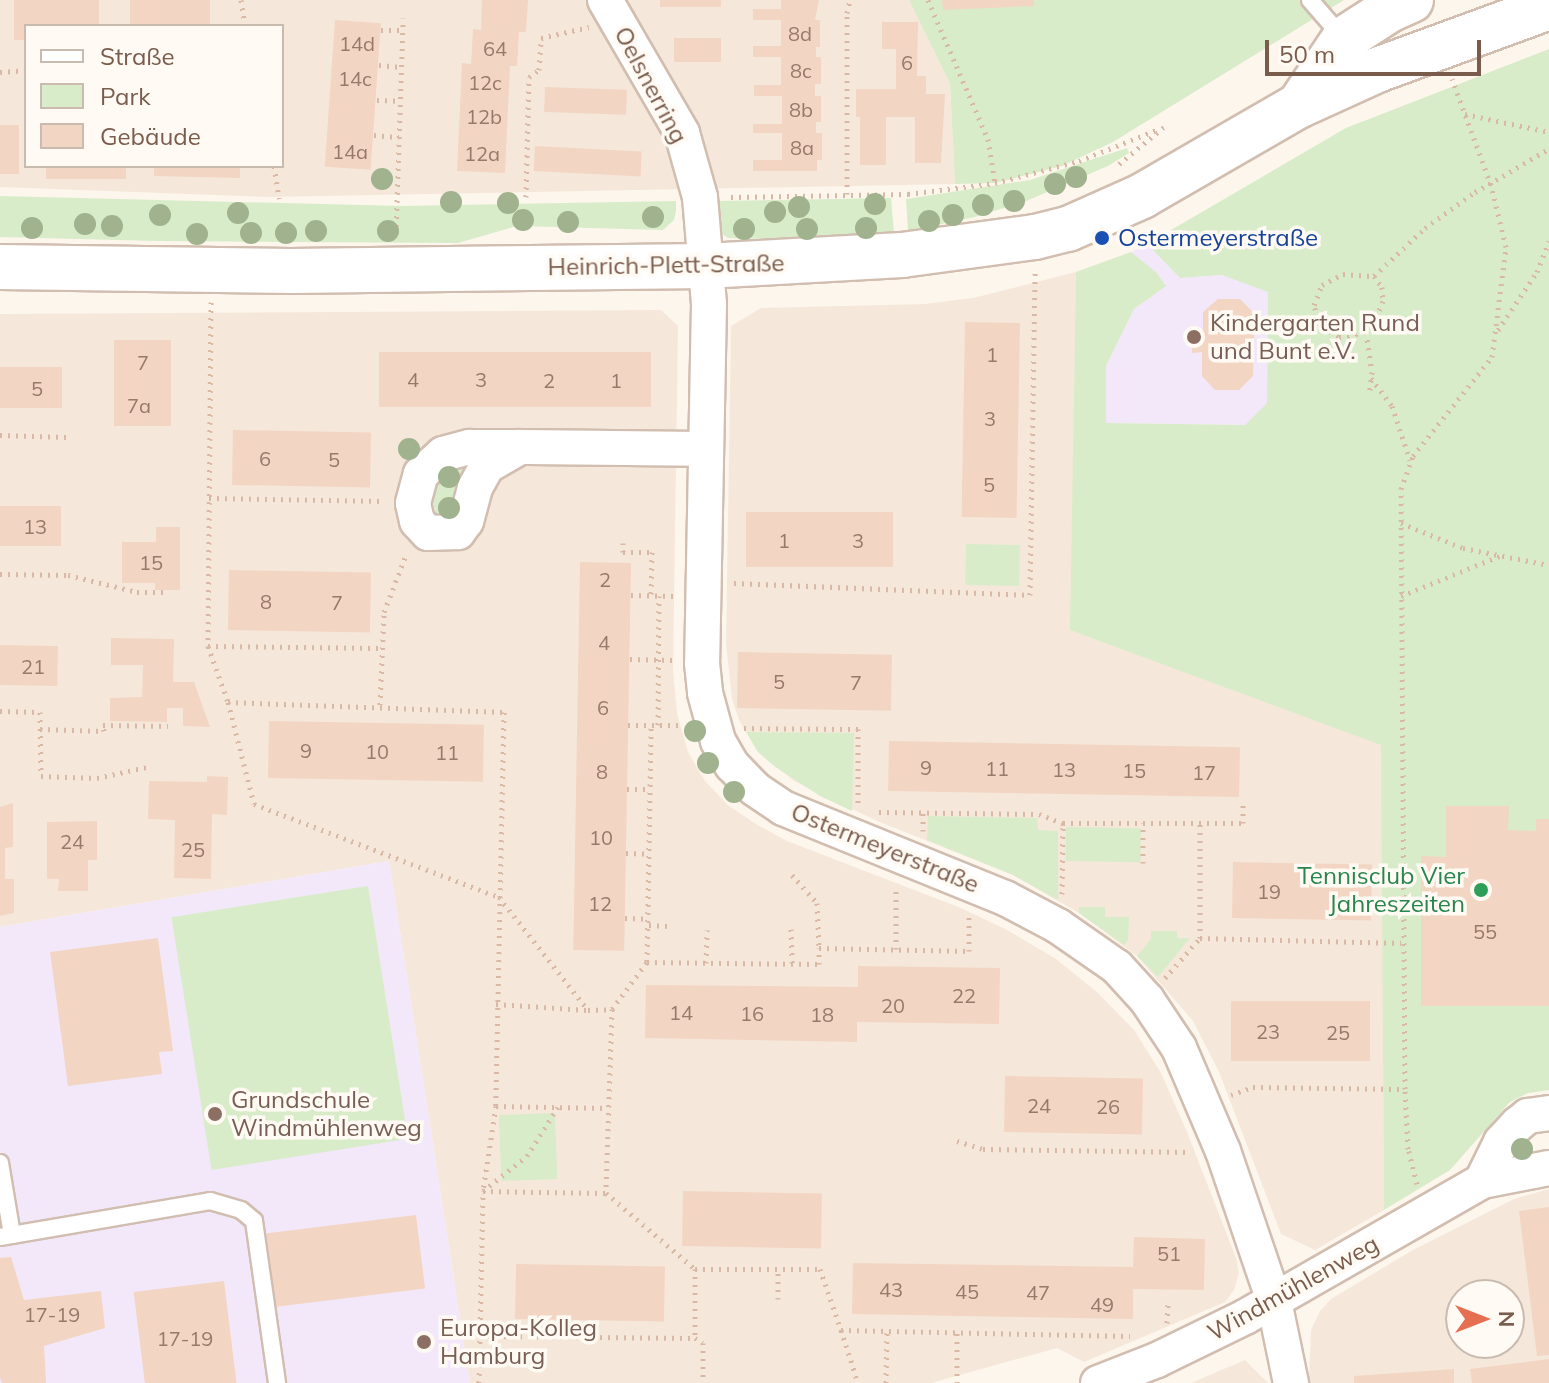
<!DOCTYPE html>
<html>
<head>
<meta charset="utf-8">
<style>
  body { margin:0 }
  #map { position:relative; width:1549px; height:1383px; overflow:hidden; background:#fdf6ec; font-family:Mulish,sans-serif }
  div>[style] { position:absolute }
  [style*='--x'] { left:calc(var(--x)*1px); top:calc(var(--y)*1px); width:calc(var(--w)*1px); rotate:calc(var(--a)*1deg) }
  .residential>* { inset:0; background:#f5e8da }
  .education>* { inset:0; background:#f3e8fa }
  .green>* { inset:0; background:#d8ecc9; transform-origin:0 0 }
  .building>* { inset:0; background:#f3d5c3; transform-origin:0 0 }
  .path>* { height:5px; margin-top:-2.5px; transform-origin:0; background:repeating-linear-gradient(90deg,#d9b8a5 0 2px,transparent 0 8px) }
  .roads { filter:drop-shadow(2px 0 #d1beb0) drop-shadow(-2px 0 #d1beb0) drop-shadow(0 2px #d1beb0) drop-shadow(0 -2px #d1beb0) }
  .lane>* { height:16px; margin:-8px; padding:0 8px; transform-origin:8px; border-radius:8px; background:#fff }
  .street>* { height:34px; margin:-17px; padding:0 17px; transform-origin:17px; border-radius:17px; background:#fff }
  .secondary>* { height:44px; margin:-22px; padding:0 22px; transform-origin:22px; border-radius:22px; background:#fff }
  .trees>* { width:22px; height:22px; margin:-11px; border-radius:50%; background:#a0b28e }
  .dots>* { width:22px; height:22px; translate:-50% -50%; box-sizing:border-box; border:4px solid #fffaf3; border-radius:50% }
  span { translate:-50% -50%; white-space:nowrap; text-align:center; line-height:1.15; -webkit-text-stroke:7px #fffaf3; paint-order:stroke }
  .number-label { font-size:20px; color:#987a6a }
  .number-label span { -webkit-text-stroke-width:0 }
  .street-label { font-size:24px; color:#7a5c4d }
  .transit-label { font-size:24px; color:#164399 }
  .left { translate:0 -50%; text-align:left }
  .education-label { font-size:24px; color:#785e54 }
  .leisure-label { font-size:24px; color:#27864d }
  .right { translate:-100% -50%; text-align:right }
  .legend { position:absolute; left:24px; top:24px; width:260px; height:144px; box-sizing:border-box; background:#fffaf3; border:2px solid #cabbb1; margin:0; padding:10px 14px; list-style:none; font-size:24px; color:#7a5c4d }
  .legend li { display:flex; align-items:center; gap:16px; height:40px }
  .legend b { width:40px; border:2px solid #cabbb1 }
  .north { position:absolute; left:1445px; top:1279px; width:80px; height:80px; box-sizing:border-box; background:#fffaf3; border:2px solid #cabbb1; border-radius:50%; rotate:90deg; font-size:22px; font-weight:700; line-height:32px; text-align:center; color:#7a5c4d }
  .north::after { content:''; display:block; margin:auto; width:28px; height:36px; background:#e76f51; clip-path:polygon(50% 0,100% 100%,50% 72%,0 100%) }
  .scale { position:absolute; left:1265px; top:40px; width:216px; height:36px; box-sizing:border-box; border:4px solid #7a5c4d; border-top:0; padding-left:10px; font-size:24px; line-height:28px; white-space:nowrap; color:#7a5c4d; -webkit-text-stroke:6px #fffaf3; paint-order:stroke }
</style>
</head>
<body>
<div id="map">
  <div class="residential">
    <i style="clip-path:polygon(evenodd,0 0,909px 0,950px 84px,955px 184px,267px 197px,0 187px,0 0,26px 26px,282px 26px,282px 166px,26px 166px,26px 26px)"></i>
    <i style="clip-path:polygon(1076px 272px,1071px 630px,1382px 744px,1384px 1210px,1315px 1250px,1281px 1234px,1219px 1072px,1193px 1021px,1137px 956px,1079px 913px,1013px 875px,877px 821px,794px 781px,758px 752px,739px 720px,732px 699px,726px 644px,731px 326px,761px 308px,925px 304px,973px 298px)"></i>
    <i style="clip-path:polygon(661px 310px,678px 326px,673px 670px,677px 714px,688px 752px,705px 781px,729px 806px,756px 824px,787px 841px,961px 908px,1007px 930px,1056px 959px,1098px 993px,1134px 1030px,1161px 1073px,1187px 1132px,1236px 1258px,1239px 1273px,1234px 1290px,1225px 1302px,1084px 1362px,1057px 1348px,931px 1383px,470px 1383px,389px 861px,0 927px,0 314px)"></i>
    <i style="clip-path:polygon(evenodd,1549px 1189px,1549px 1383px,1309px 1383px,1311px 1330px,1320px 1311px,1331px 1299px,1413px 1250px,1514px 1199px,1549px 1189px,1461px 1295px,1509px 1295px,1509px 1343px,1461px 1343px,1461px 1295px)"></i>
    <i style="clip-path:polygon(1245px 1360px,1268px 1383px,1191px 1383px)"></i>
  </div>
  <div class="education">
    <i style="clip-path:polygon(1147px 244px,1180px 278px,1222px 275px,1268px 291px,1267px 404px,1245px 425px,1106px 423px,1106px 366px,1134px 309px,1165px 286px,1156px 272px,1131px 252px)"></i>
    <i style="clip-path:polygon(389px 861px,470px 1383px,0 1383px,0 927px)"></i>
  </div>
  <div class="green">
    <i style="clip-path:polygon(909px 0,1344px 0,1113px 142px,1062px 166px,995px 183px,955px 184px,950px 84px)"></i>
    <i style="clip-path:polygon(1549px 49px,1549px 1090px,1528px 1093px,1510px 1102px,1450px 1170px,1384px 1210px,1381px 745px,1070px 630px,1076px 272px,1131px 252px,1156px 272px,1166px 286px,1134px 309px,1106px 366px,1106px 423px,1245px 425px,1267px 403px,1268px 292px,1222px 275px,1180px 278px,1147px 244px,1346px 128px)"></i>
    <i style="clip-path:polygon(1127px 148px,1129px 153px,1108px 166px,1024px 202px,975px 217px,908px 231px,906px 199px,1030px 180px)"></i>
    <i style="clip-path:polygon(0 196px,401px 206px,676px 201px,676px 211px,674px 220px,663px 230px,517px 226px,458px 243px,156px 241px,0 237px)"></i>
    <i style="clip-path:polygon(891px 198px,894px 233px,772px 239px,728px 238px,721px 233px,715px 201px)"></i>
    <i style="clip-path:polygon(461px 463px,466px 474px,452px 516px,436px 514px,431px 493px,436px 480px,446px 469px)"></i>
    <i style="left:966px;top:544px;width:54px;height:41px;rotate:1deg"></i>
    <i style="clip-path:polygon(746px 732px,854px 733px,852px 811px,820px 796px,774px 766px,758px 752px)"></i>
    <i style="clip-path:polygon(928px 816px,1037px 818px,1038px 830px,1058px 831px,1058px 900px,1013px 875px,927px 840px)"></i>
    <i style="left:1066px;top:827px;width:75px;height:34px;rotate:1deg"></i>
    <i style="left:368px;top:886px;width:256px;height:199px;rotate:81deg"></i>
    <i style="clip-path:polygon(1079px 907px,1105px 907px,1105px 917px,1129px 917px,1128px 940px,1124px 945px,1079px 913px)"></i>
    <i style="clip-path:polygon(1151px 931px,1177px 931px,1177px 938px,1190px 938px,1158px 977px,1137px 956px,1151px 939px)"></i>
    <i style="left:555px;top:1113px;width:66px;height:56px;rotate:88deg"></i>
  </div>
  <div class="building">
    <i style="clip-path:polygon(14px 0,99px 0,99px 26px,26px 26px,26px 40px,14px 40px)"></i>
    <i style="left:130px;top:0;width:80px;height:26px"></i>
    <i style="clip-path:polygon(482px 0,528px 0,526px 32px,519px 32px,517px 66px,510px 66px,505px 173px,457px 171px,462px 63px,471px 64px,473px 29px,481px 30px)"></i>
    <i style="left:660px;top:0;width:61px;height:7px"></i>
    <i style="clip-path:polygon(781px 0,819px 0,815px 20px,820px 20px,820px 47px,816px 47px,816px 57px,821px 57px,821px 84px,815px 84px,815px 96px,821px 96px,821px 122px,816px 122px,816px 133px,822px 133px,822px 160px,817px 160px,817px 171px,753px 171px,753px 160px,782px 160px,782px 133px,753px 133px,753px 124px,782px 124px,782px 96px,754px 96px,754px 85px,781px 85px,781px 57px,753px 57px,753px 46px,781px 46px,781px 20px,753px 20px,753px 9px,781px 9px)"></i>
    <i style="clip-path:polygon(942px 0,1034px 0,1034px 6px,943px 10px)"></i>
    <i style="left:335px;top:20px;width:46px;height:147px;rotate:4deg"></i>
    <i style="clip-path:polygon(882px 22px,918px 22px,917px 76px,926px 76px,926px 94px,945px 94px,941px 163px,915px 163px,915px 117px,886px 117px,886px 165px,860px 165px,860px 117px,856px 117px,856px 89px,896px 89px,896px 49px,882px 49px)"></i>
    <i style="left:674px;top:38px;width:47px;height:24px"></i>
    <i style="left:545px;top:87px;width:82px;height:25px;rotate:2deg"></i>
    <i style="left:0;top:125px;width:19px;height:49px"></i>
    <i style="left:535px;top:146px;width:107px;height:25px;rotate:3deg"></i>
    <i style="left:46px;top:166px;width:80px;height:13px"></i>
    <i style="clip-path:polygon(154px 166px,240px 166px,240px 178px,154px 176px)"></i>
    <i style="clip-path:polygon(1218px 299px,1240px 299px,1255px 314px,1253px 376px,1239px 390px,1215px 390px,1202px 376px,1202px 352px,1192px 353px,1191px 334px,1203px 334px,1203px 312px)"></i>
    <i style="left:965px;top:322px;width:55px;height:195px;rotate:1deg"></i>
    <i style="left:114px;top:340px;width:57px;height:86px"></i>
    <i style="left:379px;top:352px;width:272px;height:55px"></i>
    <i style="left:0;top:367px;width:62px;height:41px"></i>
    <i style="left:233px;top:430px;width:138px;height:55px;rotate:1deg"></i>
    <i style="left:0;top:506px;width:61px;height:40px"></i>
    <i style="left:893px;top:512px;width:55px;height:147px;rotate:90deg"></i>
    <i style="clip-path:polygon(156px 527px,180px 527px,180px 590px,155px 590px,155px 583px,122px 583px,122px 542px,156px 542px)"></i>
    <i style="left:580px;top:562px;width:51px;height:388px;rotate:1deg"></i>
    <i style="left:229px;top:570px;width:142px;height:60px;rotate:1deg"></i>
    <i style="clip-path:polygon(111px 638px,174px 639px,173px 682px,194px 682px,210px 727px,183px 726px,183px 708px,167px 708px,167px 722px,110px 721px,110px 698px,142px 697px,143px 665px,111px 665px)"></i>
    <i style="left:0;top:645px;width:58px;height:40px;rotate:1deg"></i>
    <i style="left:738px;top:652px;width:154px;height:56px;rotate:1deg"></i>
    <i style="left:269px;top:721px;width:215px;height:57px;rotate:1deg"></i>
    <i style="left:889px;top:741px;width:351px;height:50px;rotate:1deg"></i>
    <i style="clip-path:polygon(207px 776px,228px 777px,227px 815px,212px 814px,211px 879px,174px 878px,175px 820px,148px 819px,149px 781px,207px 782px)"></i>
    <i style="clip-path:polygon(13px 803px,13px 847px,5px 848px,5px 879px,14px 879px,14px 913px,0 916px,0 807px)"></i>
    <i style="clip-path:polygon(1446px 806px,1509px 806px,1508px 830px,1536px 831px,1536px 819px,1549px 819px,1549px 1006px,1421px 1006px,1421px 856px,1446px 857px)"></i>
    <i style="clip-path:polygon(97px 821px,97px 860px,88px 860px,88px 891px,58px 891px,59px 879px,47px 879px,47px 822px)"></i>
    <i style="left:1233px;top:862px;width:139px;height:56px;rotate:1deg"></i>
    <i style="clip-path:polygon(158px 938px,173px 1051px,159px 1052px,162px 1074px,68px 1086px,50px 952px)"></i>
    <i style="clip-path:polygon(858px 966px,1000px 968px,999px 1024px,857px 1022px,857px 1042px,645px 1038px,646px 985px,858px 987px)"></i>
    <i style="left:1231px;top:1001px;width:139px;height:60px"></i>
    <i style="left:1005px;top:1076px;width:138px;height:56px;rotate:1deg"></i>
    <i style="left:683px;top:1191px;width:139px;height:55px;rotate:1deg"></i>
    <i style="clip-path:polygon(1549px 1207px,1549px 1355px,1537px 1356px,1519px 1211px)"></i>
    <i style="left:416px;top:1215px;width:74px;height:152px;rotate:83deg"></i>
    <i style="clip-path:polygon(1134px 1237px,1205px 1239px,1204px 1290px,1133px 1289px,1133px 1319px,852px 1314px,853px 1263px,1133px 1267px)"></i>
    <i style="clip-path:polygon(11px 1257px,24px 1300px,101px 1291px,105px 1328px,44px 1346px,46px 1383px,2px 1383px,0 1377px,0 1258px)"></i>
    <i style="left:516px;top:1264px;width:149px;height:55px;rotate:1deg"></i>
    <i style="left:224px;top:1281px;width:103px;height:91px;rotate:83deg"></i>
    <i style="clip-path:polygon(1549px 1359px,1549px 1383px,1472px 1383px,1470px 1369px)"></i>
    <i style="clip-path:polygon(1454px 1369px,1454px 1383px,1354px 1383px,1354px 1376px)"></i>
  </div>
  <div class="path">
    <i style="--x:241;--y:0;--w:26;--a:81"></i>
    <i style="--x:928;--y:0;--w:151;--a:66.7"></i>
    <i style="--x:988;--y:139;--w:45;--a:81"></i>
    <i style="--x:381;--y:30;--w:21;--a:0"></i>
    <i style="--x:379;--y:65;--w:22;--a:5"></i>
    <i style="--x:0;--y:72;--w:26;--a:-4"></i>
    <i style="--x:377;--y:100;--w:23;--a:2"></i>
    <i style="--x:1465;--y:114;--w:86;--a:12.1"></i>
    <i style="--x:374;--y:135;--w:25;--a:5"></i>
    <i style="--x:1119;--y:164;--w:58;--a:-39.4"></i>
    <i style="--x:274;--y:166;--w:33;--a:81"></i>
    <i style="--x:847;--y:194;--w:181;--a:-90"></i>
    <i style="--x:847;--y:13;--w:13;--a:-77"></i>
    <i style="--x:526;--y:197;--w:120;--a:-88.6"></i>
    <i style="--x:529;--y:77;--w:12;--a:-35"></i>
    <i style="--x:539;--y:70;--w:32;--a:-86"></i>
    <i style="--x:541;--y:38;--w:49;--a:-12.9"></i>
    <i style="--x:731;--y:197;--w:177;--a:-1"></i>
    <i style="--x:908;--y:194;--w:88;--a:-7.2"></i>
    <i style="--x:995;--y:183;--w:87;--a:-14.7"></i>
    <i style="--x:1079;--y:161;--w:86;--a:-21.8"></i>
    <i style="--x:396;--y:234;--w:216;--a:-88.1"></i>
    <i style="--x:1374;--y:276;--w:14;--a:54"></i>
    <i style="--x:1382;--y:287;--w:14;--a:86"></i>
    <i style="--x:1383;--y:301;--w:29;--a:112"></i>
    <i style="--x:1372;--y:328;--w:25;--a:159"></i>
    <i style="--x:1349;--y:337;--w:11;--a:180"></i>
    <i style="--x:1338;--y:337;--w:22;--a:-146"></i>
    <i style="--x:1320;--y:325;--w:21;--a:-107"></i>
    <i style="--x:1314;--y:305;--w:22;--a:-68"></i>
    <i style="--x:1322;--y:285;--w:24;--a:-28"></i>
    <i style="--x:1343;--y:274;--w:31;--a:4"></i>
    <i style="--x:1374;--y:276;--w:70;--a:-43.3"></i>
    <i style="--x:1425;--y:228;--w:62;--a:-35.8"></i>
    <i style="--x:1475;--y:192;--w:86;--a:-30.2"></i>
    <i style="--x:211;--y:302;--w:344;--a:90.5"></i>
    <i style="--x:208;--y:646;--w:59;--a:70.3"></i>
    <i style="--x:228;--y:702;--w:105;--a:75.7"></i>
    <i style="--x:254;--y:804;--w:262;--a:20.8"></i>
    <i style="--x:499;--y:897;--w:144;--a:51.8"></i>
    <i style="--x:588;--y:1010;--w:24;--a:-2"></i>
    <i style="--x:612;--y:1009;--w:59;--a:-53.3"></i>
    <i style="--x:647;--y:962;--w:237;--a:-89"></i>
    <i style="--x:1498;--y:330;--w:70;--a:-56.1"></i>
    <i style="--x:1537;--y:272;--w:33;--a:-69"></i>
    <i style="--x:1366;--y:332;--w:40;--a:81.5"></i>
    <i style="--x:1372;--y:372;--w:23;--a:97"></i>
    <i style="--x:1371;--y:378;--w:35;--a:53"></i>
    <i style="--x:1392;--y:406;--w:57;--a:71.6"></i>
    <i style="--x:0;--y:435;--w:66;--a:1.7"></i>
    <i style="--x:209;--y:498;--w:176;--a:1"></i>
    <i style="--x:1401;--y:523;--w:67;--a:22"></i>
    <i style="--x:1463;--y:548;--w:88;--a:11.2"></i>
    <i style="--x:623;--y:543;--w:9;--a:90"></i>
    <i style="--x:623;--y:552;--w:29;--a:0"></i>
    <i style="--x:652;--y:552;--w:44;--a:91.3"></i>
    <i style="--x:0;--y:574;--w:68;--a:0.8"></i>
    <i style="--x:68;--y:575;--w:71;--a:13.8"></i>
    <i style="--x:137;--y:592;--w:29;--a:0"></i>
    <i style="--x:734;--y:583;--w:296;--a:2.3"></i>
    <i style="--x:1030;--y:595;--w:322;--a:-89.1"></i>
    <i style="--x:631;--y:595;--w:43;--a:1.3"></i>
    <i style="--x:1401;--y:596;--w:109;--a:-22.1"></i>
    <i style="--x:208;--y:646;--w:173;--a:0.7"></i>
    <i style="--x:630;--y:659;--w:43;--a:1.3"></i>
    <i style="--x:228;--y:702;--w:276;--a:2.1"></i>
    <i style="--x:504;--y:712;--w:394;--a:91.2"></i>
    <i style="--x:496;--y:1106;--w:111;--a:1"></i>
    <i style="--x:380;--y:705;--w:93;--a:-87.5"></i>
    <i style="--x:384;--y:612;--w:61;--a:-68.9"></i>
    <i style="--x:0;--y:711;--w:40;--a:1.4"></i>
    <i style="--x:40;--y:712;--w:64;--a:89.1"></i>
    <i style="--x:41;--y:776;--w:56;--a:2"></i>
    <i style="--x:97;--y:778;--w:55;--a:-12.5"></i>
    <i style="--x:628;--y:725;--w:55;--a:0"></i>
    <i style="--x:658;--y:725;--w:129;--a:-89.6"></i>
    <i style="--x:744;--y:728;--w:114;--a:0.5"></i>
    <i style="--x:858;--y:729;--w:76;--a:90"></i>
    <i style="--x:40;--y:729;--w:64;--a:1.8"></i>
    <i style="--x:104;--y:731;--w:6;--a:-99"></i>
    <i style="--x:103;--y:725;--w:65;--a:0.9"></i>
    <i style="--x:627;--y:789;--w:23;--a:0"></i>
    <i style="--x:879;--y:812;--w:160;--a:0.7"></i>
    <i style="--x:1039;--y:814;--w:26;--a:21"></i>
    <i style="--x:1063;--y:823;--w:180;--a:0"></i>
    <i style="--x:1243;--y:823;--w:22;--a:-90"></i>
    <i style="--x:923;--y:831;--w:19;--a:-90"></i>
    <i style="--x:626;--y:853;--w:24;--a:2"></i>
    <i style="--x:1143;--y:863;--w:40;--a:-90"></i>
    <i style="--x:792;--y:875;--w:38;--a:48"></i>
    <i style="--x:817;--y:903;--w:45;--a:87.5"></i>
    <i style="--x:1062;--y:894;--w:71;--a:-89.2"></i>
    <i style="--x:625;--y:918;--w:24;--a:2"></i>
    <i style="--x:649;--y:925;--w:18;--a:3"></i>
    <i style="--x:791;--y:929;--w:34;--a:88"></i>
    <i style="--x:1200;--y:938;--w:114;--a:-90"></i>
    <i style="--x:896;--y:949;--w:62;--a:-90"></i>
    <i style="--x:647;--y:962;--w:172;--a:0.7"></i>
    <i style="--x:819;--y:964;--w:16;--a:-90"></i>
    <i style="--x:819;--y:948;--w:150;--a:1.1"></i>
    <i style="--x:969;--y:951;--w:34;--a:-90"></i>
    <i style="--x:706;--y:963;--w:33;--a:-88"></i>
    <i style="--x:1165;--y:978;--w:53;--a:-48.8"></i>
    <i style="--x:1200;--y:938;--w:201;--a:1.4"></i>
    <i style="--x:496;--y:1004;--w:91;--a:3.8"></i>
    <i style="--x:612;--y:1009;--w:184;--a:91.9"></i>
    <i style="--x:606;--y:1193;--w:117;--a:40.5"></i>
    <i style="--x:695;--y:1269;--w:69;--a:90"></i>
    <i style="--x:695;--y:1338;--w:9;--a:32"></i>
    <i style="--x:703;--y:1343;--w:40;--a:90"></i>
    <i style="--x:1231;--y:1095;--w:23;--a:-20"></i>
    <i style="--x:1253;--y:1087;--w:152;--a:0.8"></i>
    <i style="--x:496;--y:1106;--w:86;--a:98.7"></i>
    <i style="--x:483;--y:1191;--w:123;--a:0.9"></i>
    <i style="--x:957;--y:1141;--w:27;--a:17"></i>
    <i style="--x:983;--y:1149;--w:208;--a:0.8"></i>
    <i style="--x:1417;--y:1184;--w:36;--a:-104"></i>
    <i style="--x:1408;--y:1149;--w:60;--a:-92.9"></i>
    <i style="--x:1405;--y:1089;--w:600;--a:-90.38"></i>
    <i style="--x:1401;--y:489;--w:35;--a:-70"></i>
    <i style="--x:1413;--y:456;--w:127;--a:-51.4"></i>
    <i style="--x:1492;--y:357;--w:111;--a:-82.7"></i>
    <i style="--x:1506;--y:247;--w:64;--a:-103.6"></i>
    <i style="--x:1491;--y:185;--w:113;--a:-110.2"></i>
    <i style="--x:695;--y:1269;--w:125;--a:0"></i>
    <i style="--x:820;--y:1269;--w:65;--a:71"></i>
    <i style="--x:841;--y:1330;--w:289;--a:1.2"></i>
    <i style="--x:778;--y:1299;--w:30;--a:-90"></i>
    <i style="--x:1167;--y:1323;--w:22;--a:-87"></i>
    <i style="--x:841;--y:1330;--w:56;--a:72.2"></i>
    <i style="--x:480;--y:1336;--w:215;--a:0.5"></i>
    <i style="--x:479;--y:1383;--w:192;--a:-88.8"></i>
    <i style="--x:483;--y:1191;--w:56;--a:-38.5"></i>
    <i style="--x:527;--y:1156;--w:58;--a:-57.7"></i>
    <i style="--x:886;--y:1383;--w:52;--a:-88.9"></i>
    <i style="--x:957;--y:1383;--w:50;--a:-90"></i>
  </div>
  <div class="roads">
    <div class="lane">
      <i style="--x:1310;--y:0;--w:50;--a:49"></i>
      <i style="--x:0;--y:1163;--w:73;--a:80.5"></i>
      <i style="--x:0;--y:1237;--w:213;--a:-9.7"></i>
      <i style="--x:210;--y:1201;--w:32;--a:16"></i>
      <i style="--x:241;--y:1210;--w:17;--a:40"></i>
      <i style="--x:254;--y:1221;--w:164;--a:81.9"></i>
    </div>
    <div class="street">
      <i style="--x:605;--y:0;--w:154;--a:59.9"></i>
      <i style="--x:682;--y:133;--w:66;--a:74.3"></i>
      <i style="--x:700;--y:197;--w:107;--a:85.2"></i>
      <i style="--x:709;--y:304;--w:359;--a:91.1"></i>
      <i style="--x:702;--y:663;--w:30;--a:84"></i>
      <i style="--x:705;--y:693;--w:50;--a:74.8"></i>
      <i style="--x:718;--y:741;--w:28;--a:60"></i>
      <i style="--x:732;--y:765;--w:33;--a:46"></i>
      <i style="--x:755;--y:789;--w:34;--a:34"></i>
      <i style="--x:783;--y:808;--w:240;--a:22.1"></i>
      <i style="--x:1005;--y:898;--w:60;--a:27.8"></i>
      <i style="--x:1058;--y:926;--w:72;--a:34.8"></i>
      <i style="--x:1117;--y:967;--w:45;--a:47.7"></i>
      <i style="--x:1147;--y:1000;--w:58;--a:56.3"></i>
      <i style="--x:1179;--y:1048;--w:112;--a:66.9"></i>
      <i style="--x:1223;--y:1151;--w:158;--a:71.2"></i>
      <i style="--x:1274;--y:1301;--w:84;--a:78.3"></i>
      <i style="--x:520;--y:447;--w:38;--a:150"></i>
      <i style="--x:487;--y:466;--w:25;--a:119"></i>
      <i style="--x:475;--y:488;--w:34;--a:105"></i>
      <i style="--x:466;--y:521;--w:14;--a:126"></i>
      <i style="--x:458;--y:532;--w:30;--a:178"></i>
      <i style="--x:428;--y:533;--w:16;--a:-133"></i>
      <i style="--x:417;--y:521;--w:18;--a:-103"></i>
      <i style="--x:413;--y:503;--w:30;--a:-75"></i>
      <i style="--x:421;--y:474;--w:30;--a:-42"></i>
      <i style="--x:443;--y:454;--w:28;--a:-15"></i>
      <i style="--x:470;--y:447;--w:50;--a:0"></i>
      <i style="--x:520;--y:447;--w:186;--a:0.6"></i>
      <i style="--x:1482;--y:1181;--w:43;--a:-64"></i>
      <i style="--x:1501;--y:1142;--w:25;--a:-47"></i>
      <i style="--x:1518;--y:1124;--w:13;--a:-39"></i>
      <i style="--x:1528;--y:1116;--w:21;--a:-8"></i>
      <i style="--x:1098;--y:1383;--w:63;--a:-21.3"></i>
      <i style="--x:1157;--y:1360;--w:98;--a:-26"></i>
      <i style="--x:1245;--y:1317;--w:273;--a:-29.8"></i>
      <i style="--x:1482;--y:1181;--w:68;--a:-11"></i>
    </div>
    <div class="secondary">
      <i style="--x:1300;--y:104;--w:78;--a:-55.9"></i>
      <i style="--x:1344;--y:39;--w:54;--a:-32.8"></i>
      <i style="--x:1389;--y:10;--w:24;--a:-24"></i>
      <i style="--x:0;--y:267;--w:291;--a:0.8"></i>
      <i style="--x:291;--y:271;--w:415;--a:-0.7"></i>
      <i style="--x:706;--y:266;--w:196;--a:-3.2"></i>
      <i style="--x:902;--y:255;--w:134;--a:-7.7"></i>
      <i style="--x:1035;--y:237;--w:34;--a:-14"></i>
      <i style="--x:1068;--y:229;--w:81;--a:-24"></i>
      <i style="--x:1142;--y:196;--w:180;--a:-30"></i>
      <i style="--x:1298;--y:106;--w:87;--a:-24.5"></i>
      <i style="--x:1377;--y:70;--w:183;--a:-20.1"></i>
    </div>
  </div>
  <div class="trees">
    <i style="left:1076px;top:177px"></i>
    <i style="left:382px;top:179px"></i>
    <i style="left:1055px;top:184px"></i>
    <i style="left:1014px;top:201px"></i>
    <i style="left:451px;top:202px"></i>
    <i style="left:508px;top:203px"></i>
    <i style="left:875px;top:204px"></i>
    <i style="left:983px;top:205px"></i>
    <i style="left:799px;top:207px"></i>
    <i style="left:775px;top:212px"></i>
    <i style="left:238px;top:213px"></i>
    <i style="left:160px;top:215px"></i>
    <i style="left:953px;top:215px"></i>
    <i style="left:653px;top:217px"></i>
    <i style="left:523px;top:220px"></i>
    <i style="left:929px;top:221px"></i>
    <i style="left:568px;top:222px"></i>
    <i style="left:85px;top:224px"></i>
    <i style="left:112px;top:226px"></i>
    <i style="left:32px;top:228px"></i>
    <i style="left:866px;top:228px"></i>
    <i style="left:744px;top:229px"></i>
    <i style="left:807px;top:229px"></i>
    <i style="left:316px;top:231px"></i>
    <i style="left:388px;top:231px"></i>
    <i style="left:251px;top:233px"></i>
    <i style="left:286px;top:233px"></i>
    <i style="left:197px;top:234px"></i>
    <i style="left:409px;top:449px"></i>
    <i style="left:449px;top:477px"></i>
    <i style="left:449px;top:508px"></i>
    <i style="left:695px;top:731px"></i>
    <i style="left:708px;top:763px"></i>
    <i style="left:734px;top:792px"></i>
    <i style="left:1522px;top:1149px"></i>
  </div>
  <div class="dots">
    <i style="left:1102px;top:238px;background:#1a4fb4"></i>
    <i style="left:1194px;top:337px;background:#8d6e63"></i>
    <i style="left:1481px;top:890px;background:#2e9e5b"></i>
    <i style="left:215px;top:1114px;background:#8d6e63"></i>
    <i style="left:424px;top:1342px;background:#8d6e63"></i>
  </div>
  <div class="number-label">
    <span style="left:800px;top:33px">8d</span>
    <span style="left:357px;top:43px">14d</span>
    <span style="left:495px;top:48px">64</span>
    <span style="left:907px;top:62px">6</span>
    <span style="left:801px;top:70px">8c</span>
    <span style="left:355px;top:78px">14c</span>
    <span style="left:485px;top:82px">12c</span>
    <span style="left:801px;top:109px">8b</span>
    <span style="left:484px;top:116px">12b</span>
    <span style="left:802px;top:147px">8a</span>
    <span style="left:350px;top:151px">14a</span>
    <span style="left:482px;top:153px">12a</span>
    <span style="left:992px;top:354px">1</span>
    <span style="left:143px;top:362px">7</span>
    <span style="left:413px;top:379px">4</span>
    <span style="left:481px;top:379px">3</span>
    <span style="left:549px;top:380px">2</span>
    <span style="left:616px;top:380px">1</span>
    <span style="left:37px;top:388px">5</span>
    <span style="left:139px;top:405px">7a</span>
    <span style="left:990px;top:418px">3</span>
    <span style="left:265px;top:458px">6</span>
    <span style="left:334px;top:459px">5</span>
    <span style="left:989px;top:484px">5</span>
    <span style="left:35px;top:526px">13</span>
    <span style="left:784px;top:540px">1</span>
    <span style="left:858px;top:540px">3</span>
    <span style="left:151px;top:562px">15</span>
    <span style="left:605px;top:579px">2</span>
    <span style="left:266px;top:601px">8</span>
    <span style="left:337px;top:602px">7</span>
    <span style="left:604px;top:642px">4</span>
    <span style="left:33px;top:666px">21</span>
    <span style="left:779px;top:681px">5</span>
    <span style="left:856px;top:682px">7</span>
    <span style="left:603px;top:707px">6</span>
    <span style="left:306px;top:750px">9</span>
    <span style="left:377px;top:751px">10</span>
    <span style="left:447px;top:752px">11</span>
    <span style="left:926px;top:767px">9</span>
    <span style="left:997px;top:768px">11</span>
    <span style="left:1064px;top:769px">13</span>
    <span style="left:1134px;top:770px">15</span>
    <span style="left:602px;top:771px">8</span>
    <span style="left:1204px;top:772px">17</span>
    <span style="left:601px;top:837px">10</span>
    <span style="left:72px;top:841px">24</span>
    <span style="left:193px;top:849px">25</span>
    <span style="left:1269px;top:891px">19</span>
    <span style="left:600px;top:903px">12</span>
    <span style="left:1485px;top:931px">55</span>
    <span style="left:964px;top:995px">22</span>
    <span style="left:893px;top:1005px">20</span>
    <span style="left:681px;top:1012px">14</span>
    <span style="left:752px;top:1013px">16</span>
    <span style="left:822px;top:1014px">18</span>
    <span style="left:1268px;top:1031px">23</span>
    <span style="left:1338px;top:1032px">25</span>
    <span style="left:1039px;top:1105px">24</span>
    <span style="left:1108px;top:1106px">26</span>
    <span style="left:1169px;top:1253px">51</span>
    <span style="left:891px;top:1289px">43</span>
    <span style="left:967px;top:1291px">45</span>
    <span style="left:1038px;top:1292px">47</span>
    <span style="left:1102px;top:1304px">49</span>
    <span style="left:52px;top:1314px">17-19</span>
    <span style="left:185px;top:1338px">17-19</span>
  </div>
  <div class="street-label">
    <span style="left:651px;top:85px;rotate:62deg">Oelsnerring</span>
    <span style="left:666px;top:265px;rotate:-1deg">Heinrich-Plett-Straße</span>
    <span style="left:885px;top:848px;rotate:22deg">Ostermeyerstraße</span>
    <span style="left:1293px;top:1288px;rotate:-29deg">Windmühlenweg</span>
  </div>
  <div class="transit-label">
    <span class="left" style="left:1118px;top:238px">Ostermeyerstraße</span>
  </div>
  <div class="education-label">
    <span class="left" style="left:1210px;top:337px">Kindergarten Rund<br>und Bunt e.V.</span>
    <span class="left" style="left:231px;top:1114px">Grundschule<br>Windmühlenweg</span>
    <span class="left" style="left:440px;top:1342px">Europa-Kolleg<br>Hamburg</span>
  </div>
  <div class="leisure-label">
    <span class="right" style="left:1465px;top:890px">Tennisclub Vier<br>Jahreszeiten</span>
  </div>
  <ul class="legend">
  <li><b style="height:10px;background:#fff"></b>Straße</li>
  <li><b style="height:22px;background:#d8ecc9"></b>Park</li>
  <li><b style="height:22px;background:#f3d5c3"></b>Gebäude</li>
  </ul>
  <div class="north">N</div>
  <div class="scale">50 m</div>
</div>
</body>
</html>
